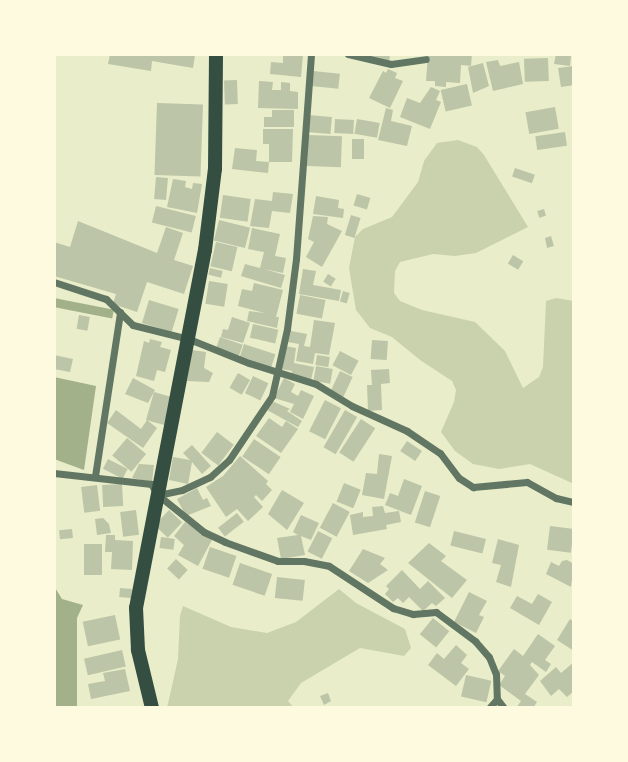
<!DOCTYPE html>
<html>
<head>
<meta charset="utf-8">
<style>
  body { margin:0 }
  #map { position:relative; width:628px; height:762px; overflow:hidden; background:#e9edc9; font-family:"PT Sans",sans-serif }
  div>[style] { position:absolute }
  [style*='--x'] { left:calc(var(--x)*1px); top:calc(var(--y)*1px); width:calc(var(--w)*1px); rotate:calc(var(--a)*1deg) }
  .green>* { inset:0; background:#cad2ad }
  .water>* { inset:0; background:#a3b18a; transform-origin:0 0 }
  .building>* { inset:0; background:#bcc5a7; transform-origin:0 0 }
  .minor>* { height:7px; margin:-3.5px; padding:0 3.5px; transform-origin:3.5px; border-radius:3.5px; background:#617663 }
  .primary>* { height:14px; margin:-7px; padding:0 7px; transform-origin:7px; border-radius:7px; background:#344e41 }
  span { translate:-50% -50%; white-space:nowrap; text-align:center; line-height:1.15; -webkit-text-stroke:5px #fefae0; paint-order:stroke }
  .frame { position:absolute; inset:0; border:56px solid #fefae0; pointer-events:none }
</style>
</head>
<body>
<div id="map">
  <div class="green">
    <i style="clip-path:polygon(458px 140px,477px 147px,484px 155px,528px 227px,476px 253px,455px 256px,433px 254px,400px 262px,395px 271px,394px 293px,400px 301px,422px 310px,475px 322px,505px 351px,523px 388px,539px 377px,543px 367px,546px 301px,556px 298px,574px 301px,574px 484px,530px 464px,499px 469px,473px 464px,455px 451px,441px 432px,454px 402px,456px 390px,452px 381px,420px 360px,392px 337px,370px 328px,356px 310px,349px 268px,355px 237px,363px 229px,392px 217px,418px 182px,424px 161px,437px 143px)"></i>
    <i style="clip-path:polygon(339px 589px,356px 603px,405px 629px,411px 648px,404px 656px,360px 648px,301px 683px,288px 701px,294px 708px,167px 708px,178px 659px,180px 616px,183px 606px,231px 627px,267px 633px,296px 622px)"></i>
  </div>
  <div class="water">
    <i style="left:54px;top:298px;width:61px;height:9px;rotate:11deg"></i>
    <i style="clip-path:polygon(54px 377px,96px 386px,84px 470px,54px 459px)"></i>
    <i style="clip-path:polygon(54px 586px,62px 599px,83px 605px,77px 618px,77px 708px,54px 708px)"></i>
  </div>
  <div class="building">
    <i style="clip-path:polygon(110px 54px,192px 54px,195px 55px,193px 68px,152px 61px,151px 71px,108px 64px)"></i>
    <i style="clip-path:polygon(283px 54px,303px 54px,301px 77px,270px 74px,271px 62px,283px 63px)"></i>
    <i style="clip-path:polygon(357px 54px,390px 54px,389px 62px)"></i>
    <i style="clip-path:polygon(428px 54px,472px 54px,471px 66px,461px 65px,460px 83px,446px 82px,446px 87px,435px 86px,435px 81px,426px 81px)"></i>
    <i style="clip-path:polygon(556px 54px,571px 55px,570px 66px,554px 64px)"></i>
    <i style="left:548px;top:58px;width:23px;height:24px;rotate:88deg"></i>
    <i style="clip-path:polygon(498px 60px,500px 66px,519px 62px,523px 84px,493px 91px,486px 62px)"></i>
    <i style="clip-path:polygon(483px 63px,489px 86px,473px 93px,468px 67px)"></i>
    <i style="clip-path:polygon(574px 66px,574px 85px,561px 87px,558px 68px)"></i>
    <i style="clip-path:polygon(388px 69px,397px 73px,395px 78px,403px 81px,390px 108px,369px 98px,383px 71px,386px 73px)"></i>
    <i style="left:313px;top:71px;width:27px;height:15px;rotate:6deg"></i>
    <i style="left:237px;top:80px;width:24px;height:13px;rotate:88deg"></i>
    <i style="clip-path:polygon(259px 81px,273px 82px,272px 90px,281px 90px,281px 82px,290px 83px,290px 91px,298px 92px,298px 109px,258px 108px)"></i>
    <i style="left:467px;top:84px;width:22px;height:27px;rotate:77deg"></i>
    <i style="clip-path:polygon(431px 87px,440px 91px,436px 100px,441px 102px,430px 129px,400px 117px,407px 98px,420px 103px)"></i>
    <i style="left:157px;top:103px;width:46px;height:72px;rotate:2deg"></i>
    <i style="left:555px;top:107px;width:22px;height:30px;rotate:80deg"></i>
    <i style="clip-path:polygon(386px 108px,393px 110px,391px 121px,412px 126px,407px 146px,378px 140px)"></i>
    <i style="clip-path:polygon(272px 110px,294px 110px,294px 127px,264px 127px,264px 117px,272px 117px)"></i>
    <i style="left:308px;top:115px;width:24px;height:17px;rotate:5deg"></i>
    <i style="left:335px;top:119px;width:19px;height:14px;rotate:3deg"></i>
    <i style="left:357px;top:119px;width:23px;height:15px;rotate:10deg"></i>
    <i style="clip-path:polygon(263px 129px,293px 129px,292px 162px,269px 162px,269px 144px,263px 144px)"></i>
    <i style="left:565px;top:132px;width:14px;height:30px;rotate:82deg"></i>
    <i style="left:308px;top:135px;width:34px;height:31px;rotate:2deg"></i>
    <i style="left:352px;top:139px;width:12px;height:20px"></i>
    <i style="clip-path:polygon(235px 148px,257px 150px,256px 161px,269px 162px,268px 173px,232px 169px)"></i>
    <i style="left:515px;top:168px;width:21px;height:9px;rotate:19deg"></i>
    <i style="left:156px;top:177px;width:12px;height:22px;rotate:5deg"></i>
    <i style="clip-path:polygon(173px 179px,186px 181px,185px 187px,192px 189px,193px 183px,202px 184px,197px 213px,167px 207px)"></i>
    <i style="clip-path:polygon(273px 192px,293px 194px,290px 213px,272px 211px,269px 228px,250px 226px,255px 199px,272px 201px)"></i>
    <i style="left:357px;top:194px;width:14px;height:12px;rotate:17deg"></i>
    <i style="left:223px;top:195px;width:28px;height:23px;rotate:8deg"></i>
    <i style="clip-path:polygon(316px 196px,339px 200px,338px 208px,344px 209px,343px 218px,313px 214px)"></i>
    <i style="left:156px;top:206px;width:41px;height:17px;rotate:14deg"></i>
    <i style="left:544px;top:209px;width:7px;height:7px;rotate:74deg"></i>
    <i style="left:351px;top:215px;width:10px;height:21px;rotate:17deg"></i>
    <i style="clip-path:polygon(313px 216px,328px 217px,327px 224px,342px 231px,322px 267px,306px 257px,314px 242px,308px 239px)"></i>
    <i style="left:219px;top:220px;width:32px;height:21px;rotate:14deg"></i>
    <i style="clip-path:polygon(78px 221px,157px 253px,166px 227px,183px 233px,174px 260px,193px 266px,184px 294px,147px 282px,137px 312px,113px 304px,116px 294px,54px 276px,54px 242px,70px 247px)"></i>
    <i style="clip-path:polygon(252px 228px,280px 234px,275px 256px,286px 258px,283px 273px,264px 269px,285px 275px,281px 288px,241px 276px,245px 264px,260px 268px,264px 252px,248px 249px)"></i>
    <i style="clip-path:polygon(551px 236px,554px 246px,547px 248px,545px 238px)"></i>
    <i style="left:216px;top:242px;width:22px;height:25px;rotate:13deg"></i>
    <i style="left:513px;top:255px;width:12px;height:10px;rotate:31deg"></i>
    <i style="left:210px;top:268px;width:13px;height:7px;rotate:13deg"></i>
    <i style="clip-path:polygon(303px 269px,316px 271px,313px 285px,341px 290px,339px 301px,299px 294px)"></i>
    <i style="left:328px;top:274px;width:9px;height:9px;rotate:32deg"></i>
    <i style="left:209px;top:281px;width:19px;height:23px;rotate:9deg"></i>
    <i style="clip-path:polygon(254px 283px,283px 290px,276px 317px,279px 317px,277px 328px,247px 321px,249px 311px,265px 313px,238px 306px,242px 289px,252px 291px)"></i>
    <i style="left:343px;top:291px;width:7px;height:11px;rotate:16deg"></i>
    <i style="left:300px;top:295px;width:26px;height:19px;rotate:11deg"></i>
    <i style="left:149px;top:300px;width:31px;height:24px;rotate:17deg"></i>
    <i style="left:79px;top:315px;width:11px;height:14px;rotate:10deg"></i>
    <i style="clip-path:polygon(232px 317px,250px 323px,243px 343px,221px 337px,223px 329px,228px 330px)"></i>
    <i style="clip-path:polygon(314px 320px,335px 323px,329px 355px,315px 353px,313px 364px,296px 361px,299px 344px,288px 342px,291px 331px,307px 334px,304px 346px,310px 347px)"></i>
    <i style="left:253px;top:324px;width:26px;height:14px;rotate:13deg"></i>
    <i style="left:220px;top:337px;width:24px;height:12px;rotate:19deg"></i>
    <i style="clip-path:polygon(150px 339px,162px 342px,160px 347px,171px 350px,165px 372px,157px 370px,154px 381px,136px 376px,144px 341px,149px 343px)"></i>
    <i style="left:372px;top:340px;width:16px;height:19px;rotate:4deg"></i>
    <i style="left:244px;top:344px;width:33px;height:15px;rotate:18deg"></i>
    <i style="clip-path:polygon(285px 346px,296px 348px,294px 363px,314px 367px,311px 380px,291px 376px,292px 371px,281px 369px)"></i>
    <i style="clip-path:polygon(192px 350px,206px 352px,204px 368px,213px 373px,209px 382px,187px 381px)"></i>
    <i style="left:340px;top:351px;width:21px;height:16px;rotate:28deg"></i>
    <i style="clip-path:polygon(54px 355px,73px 359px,70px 372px,54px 369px)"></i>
    <i style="left:317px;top:355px;width:13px;height:10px;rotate:9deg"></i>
    <i style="left:316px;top:366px;width:17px;height:15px;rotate:10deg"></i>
    <i style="clip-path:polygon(389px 369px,390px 383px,381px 384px,382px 410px,368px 411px,367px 385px,372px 385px,371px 370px)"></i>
    <i style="left:340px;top:371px;width:14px;height:22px;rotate:25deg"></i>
    <i style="left:238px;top:373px;width:14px;height:17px;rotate:30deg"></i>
    <i style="left:253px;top:376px;width:17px;height:19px;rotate:25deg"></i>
    <i style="clip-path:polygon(133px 378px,155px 390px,148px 403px,125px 394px)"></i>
    <i style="clip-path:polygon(284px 378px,295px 384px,291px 392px,298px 396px,301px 390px,314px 396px,303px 419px,290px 412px,294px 404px,274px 398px)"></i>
    <i style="left:154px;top:392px;width:19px;height:29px;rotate:16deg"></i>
    <i style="left:325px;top:400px;width:18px;height:35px;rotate:27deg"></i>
    <i style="clip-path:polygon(272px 401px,290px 409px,287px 411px,302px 421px,298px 427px,267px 410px)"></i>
    <i style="clip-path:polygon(116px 410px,141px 429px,147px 420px,157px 428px,143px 448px,107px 423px)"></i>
    <i style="left:345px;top:410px;width:14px;height:43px;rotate:30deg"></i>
    <i style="clip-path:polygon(269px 418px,282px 427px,286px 421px,298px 429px,281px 453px,256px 436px)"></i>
    <i style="left:361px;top:419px;width:17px;height:40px;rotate:33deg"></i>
    <i style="left:217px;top:432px;width:21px;height:26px;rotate:37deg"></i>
    <i style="left:127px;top:438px;width:25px;height:23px;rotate:40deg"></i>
    <i style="left:254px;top:439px;width:32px;height:21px;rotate:34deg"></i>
    <i style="left:407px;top:441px;width:18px;height:12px;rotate:34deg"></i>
    <i style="clip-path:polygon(192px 445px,211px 466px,202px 474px,192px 462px,188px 484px,169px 480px,173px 457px,190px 460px,183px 453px)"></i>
    <i style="clip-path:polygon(379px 454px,392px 456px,384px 499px,362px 495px,366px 473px,377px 474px)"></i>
    <i style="clip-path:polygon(240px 456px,268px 481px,266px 484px,272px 490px,262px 501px,256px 495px,254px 497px,263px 507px,248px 521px,237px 509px,226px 517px,206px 487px,223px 476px)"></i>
    <i style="left:108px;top:459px;width:22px;height:11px;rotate:27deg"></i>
    <i style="clip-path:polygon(139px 464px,154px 465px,152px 482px,132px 478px)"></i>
    <i style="clip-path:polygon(404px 479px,422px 486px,411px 515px,385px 505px,390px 493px,398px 496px)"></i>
    <i style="left:344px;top:483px;width:18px;height:20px;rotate:22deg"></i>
    <i style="left:122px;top:484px;width:22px;height:20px;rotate:87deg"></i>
    <i style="left:97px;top:485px;width:26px;height:16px;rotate:83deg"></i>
    <i style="clip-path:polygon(197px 488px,203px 500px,207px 498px,211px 506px,186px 516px,177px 499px)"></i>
    <i style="clip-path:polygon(282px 490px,304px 503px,287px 530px,268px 514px)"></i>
    <i style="left:425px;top:491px;width:16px;height:33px;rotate:18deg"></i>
    <i style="left:333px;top:503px;width:19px;height:28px;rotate:28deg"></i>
    <i style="clip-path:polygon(383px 506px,385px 513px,399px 511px,401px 522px,386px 525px,387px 529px,353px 535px,350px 515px,363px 512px,363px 517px,373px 516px,372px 507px)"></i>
    <i style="left:136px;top:510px;width:25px;height:16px;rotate:83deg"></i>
    <i style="left:169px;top:510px;width:18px;height:21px;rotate:43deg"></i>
    <i style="left:237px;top:513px;width:11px;height:24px;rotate:52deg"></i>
    <i style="clip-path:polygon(301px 515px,319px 523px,311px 540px,301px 536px,305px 555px,281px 559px,277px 538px,298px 535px,293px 532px)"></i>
    <i style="clip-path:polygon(103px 518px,109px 524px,111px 533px,97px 535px,95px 519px)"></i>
    <i style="clip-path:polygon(185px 522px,212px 540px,198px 566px,178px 555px,184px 545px,174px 536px)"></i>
    <i style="left:550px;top:526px;width:24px;height:24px;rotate:7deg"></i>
    <i style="left:72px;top:529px;width:9px;height:13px;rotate:84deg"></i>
    <i style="left:318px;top:531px;width:16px;height:23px;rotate:27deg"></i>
    <i style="left:454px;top:531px;width:33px;height:15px;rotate:14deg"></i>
    <i style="clip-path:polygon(106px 535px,115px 535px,115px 540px,133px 541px,132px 570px,111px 569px,112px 552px,105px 552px)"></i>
    <i style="left:161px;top:537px;width:14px;height:11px;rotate:8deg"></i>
    <i style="clip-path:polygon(498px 539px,519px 545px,511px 587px,496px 582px,501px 565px,492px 563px)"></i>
    <i style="clip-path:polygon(429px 543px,446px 556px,441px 561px,467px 580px,452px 598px,408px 563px)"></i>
    <i style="left:84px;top:544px;width:18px;height:31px"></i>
    <i style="left:210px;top:547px;width:28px;height:23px;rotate:19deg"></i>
    <i style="clip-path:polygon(363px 549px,385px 558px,380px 564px,388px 570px,368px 583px,349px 571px)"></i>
    <i style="left:176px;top:559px;width:16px;height:13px;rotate:43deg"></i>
    <i style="clip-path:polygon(567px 560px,574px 564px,571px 587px,546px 574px,551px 562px,559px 566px,562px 561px)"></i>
    <i style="left:240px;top:563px;width:34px;height:23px;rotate:19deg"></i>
    <i style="clip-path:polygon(402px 570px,420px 589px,428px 581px,445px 598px,436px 606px,432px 603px,423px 611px,409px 597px,403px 603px,398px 598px,393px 602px,385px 594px,389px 589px,386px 586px)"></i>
    <i style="left:277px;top:577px;width:28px;height:21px;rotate:6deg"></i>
    <i style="left:120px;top:588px;width:12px;height:9px;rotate:5deg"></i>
    <i style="clip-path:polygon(469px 592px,487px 601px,479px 615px,484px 617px,476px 633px,454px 622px)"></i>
    <i style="clip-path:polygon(538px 594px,552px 602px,539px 625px,510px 608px,517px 596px,532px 604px)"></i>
    <i style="left:115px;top:615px;width:25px;height:33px;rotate:78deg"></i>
    <i style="left:433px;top:618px;width:21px;height:21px;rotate:39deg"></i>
    <i style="clip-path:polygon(570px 619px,574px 622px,574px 651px,557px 640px)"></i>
    <i style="clip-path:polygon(538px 634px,555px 646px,545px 660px,551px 664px,546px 672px,532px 662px,530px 665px,539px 675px,525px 694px,537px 702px,533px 708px,516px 708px,521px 701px,499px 685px,505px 676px,498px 671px,514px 649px,523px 656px)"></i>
    <i style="clip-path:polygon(456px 645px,467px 655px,461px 663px,469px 669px,456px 686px,428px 665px,437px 653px,444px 659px)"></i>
    <i style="left:122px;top:650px;width:17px;height:39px;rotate:77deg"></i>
    <i style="clip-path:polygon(574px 662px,574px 691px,567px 697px,559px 689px,551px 696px,540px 681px,556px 667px,561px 673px)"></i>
    <i style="clip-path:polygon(125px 669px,130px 691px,91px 699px,88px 684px,105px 681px,103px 673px)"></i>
    <i style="left:466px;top:675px;width:26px;height:22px;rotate:13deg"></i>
    <i style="clip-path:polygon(328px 693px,331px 701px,324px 705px,320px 696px)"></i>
  </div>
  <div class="minor">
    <i style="--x:348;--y:54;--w:44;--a:13.1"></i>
    <i style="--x:391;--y:64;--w:35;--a:-8"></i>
    <i style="--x:54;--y:282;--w:55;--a:18.1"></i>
    <i style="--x:106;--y:299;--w:37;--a:44"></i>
    <i style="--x:133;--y:325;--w:58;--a:14"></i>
    <i style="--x:189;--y:339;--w:65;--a:21.8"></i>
    <i style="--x:249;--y:363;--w:70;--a:17.4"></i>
    <i style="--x:316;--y:384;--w:42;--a:31.4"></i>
    <i style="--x:352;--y:406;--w:60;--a:24.4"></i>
    <i style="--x:407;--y:431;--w:40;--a:34"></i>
    <i style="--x:440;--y:453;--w:31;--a:53"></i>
    <i style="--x:459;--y:478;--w:17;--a:33"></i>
    <i style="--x:473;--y:487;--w:54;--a:-5.3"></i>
    <i style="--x:527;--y:482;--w:33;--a:29"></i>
    <i style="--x:556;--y:498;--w:18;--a:13"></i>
    <i style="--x:54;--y:473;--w:98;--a:6.5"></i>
    <i style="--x:151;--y:484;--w:13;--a:58"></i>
    <i style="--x:158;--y:495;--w:59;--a:38.8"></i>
    <i style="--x:204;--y:532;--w:23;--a:25"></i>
    <i style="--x:225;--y:542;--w:56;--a:19.7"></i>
    <i style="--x:278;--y:561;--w:26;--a:0"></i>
    <i style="--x:304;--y:561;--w:25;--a:11"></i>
    <i style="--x:329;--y:566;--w:77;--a:33.3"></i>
    <i style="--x:393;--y:608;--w:21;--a:17"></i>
    <i style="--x:413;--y:614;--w:23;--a:-5"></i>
    <i style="--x:436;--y:612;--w:49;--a:36.6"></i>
    <i style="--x:475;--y:641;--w:21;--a:49"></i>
    <i style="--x:489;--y:657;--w:18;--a:68"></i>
    <i style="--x:496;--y:674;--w:25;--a:88"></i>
    <i style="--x:497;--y:699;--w:11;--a:52"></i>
    <i style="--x:95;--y:476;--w:166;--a:-81.3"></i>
    <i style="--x:158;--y:495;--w:25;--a:-12"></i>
    <i style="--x:182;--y:490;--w:31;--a:-25"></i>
    <i style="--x:210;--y:477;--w:25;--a:-42"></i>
    <i style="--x:229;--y:460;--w:77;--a:-56.1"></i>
    <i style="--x:272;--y:396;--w:69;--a:-77.4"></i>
    <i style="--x:287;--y:329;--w:71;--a:-82.7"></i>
    <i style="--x:296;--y:259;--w:206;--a:-85.8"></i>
    <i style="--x:489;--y:708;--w:12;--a:-48"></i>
  </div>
  <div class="primary">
    <i style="--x:152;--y:708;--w:60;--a:-103.6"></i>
    <i style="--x:138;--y:650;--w:42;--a:-92.7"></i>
    <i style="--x:136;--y:608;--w:365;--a:-79.1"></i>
    <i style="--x:205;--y:250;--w:82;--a:-83"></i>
    <i style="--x:215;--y:169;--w:115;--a:-89.5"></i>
  </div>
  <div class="frame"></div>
</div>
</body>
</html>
